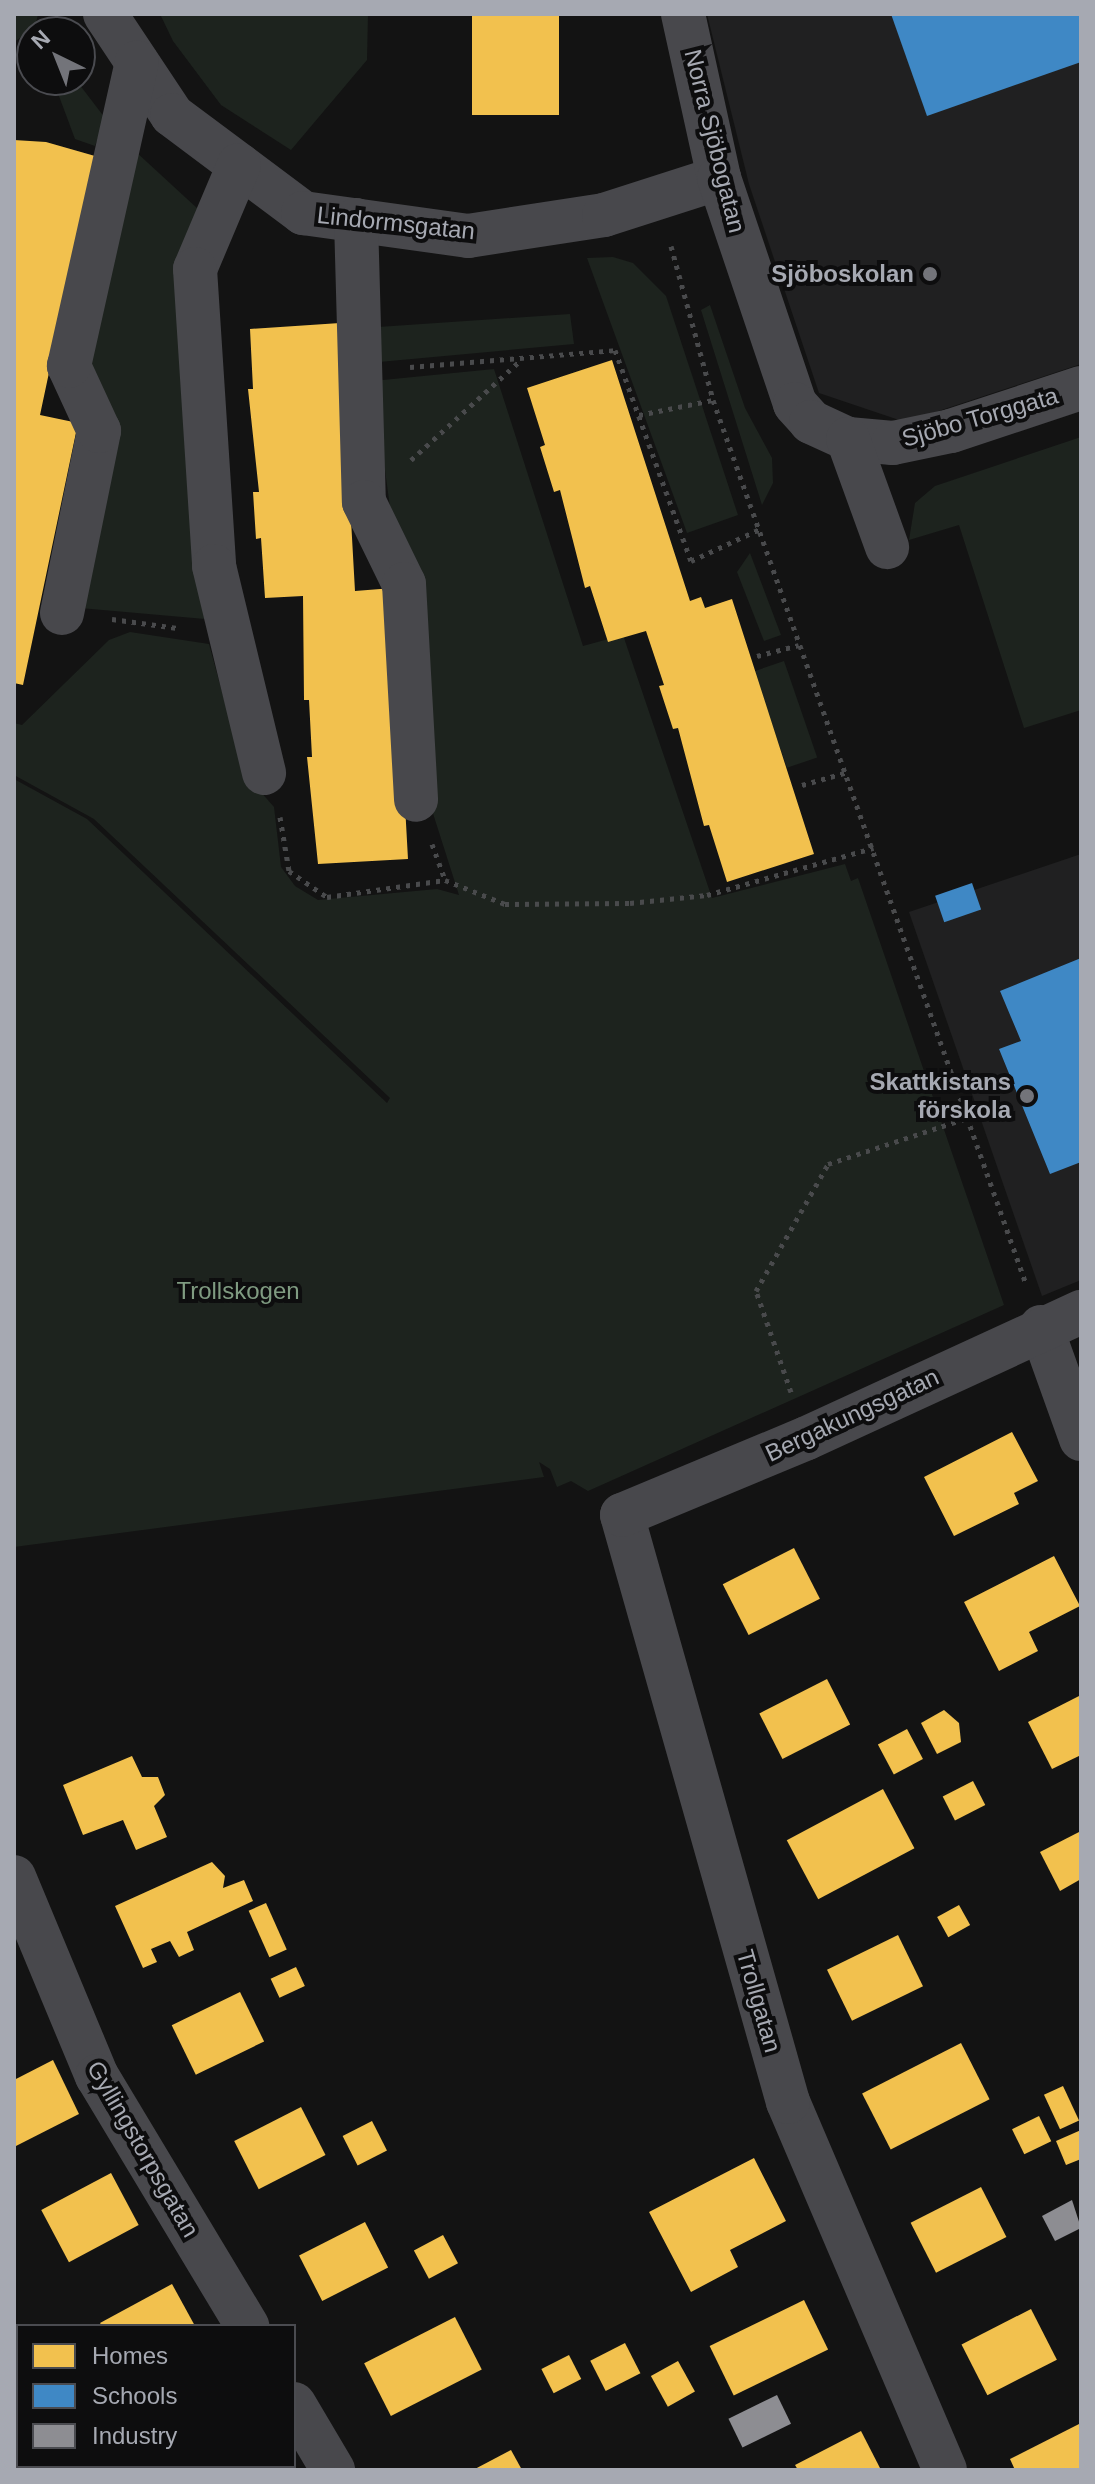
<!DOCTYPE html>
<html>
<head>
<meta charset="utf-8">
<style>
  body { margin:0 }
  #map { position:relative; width:1095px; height:2484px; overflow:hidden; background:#131313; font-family:Arial,sans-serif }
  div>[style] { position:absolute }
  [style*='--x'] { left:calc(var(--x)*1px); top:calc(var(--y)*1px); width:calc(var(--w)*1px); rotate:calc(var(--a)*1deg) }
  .built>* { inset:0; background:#202021 }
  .green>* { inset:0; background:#1d231e; transform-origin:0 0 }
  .homes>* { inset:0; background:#f2c14e; transform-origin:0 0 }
  .schools>* { inset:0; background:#3f88c5; transform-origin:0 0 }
  .industry>* { inset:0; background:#8d8d92; transform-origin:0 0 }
  .path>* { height:5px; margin-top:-2.5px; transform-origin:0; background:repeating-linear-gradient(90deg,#494a4c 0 4px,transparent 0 10px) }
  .minor>* { height:44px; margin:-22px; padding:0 22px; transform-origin:22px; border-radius:22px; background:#48484c }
  .dots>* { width:22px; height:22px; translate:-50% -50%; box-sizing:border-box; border:4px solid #0d0d0e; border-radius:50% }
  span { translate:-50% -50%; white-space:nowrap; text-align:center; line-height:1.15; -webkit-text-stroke:8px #0d0d0e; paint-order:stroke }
  .street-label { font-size:24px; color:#a6a9b2 }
  .poi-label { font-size:24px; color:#a6a9b2; font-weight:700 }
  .right { translate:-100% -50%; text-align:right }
  .park-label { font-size:24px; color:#7f9b81 }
  .frame { position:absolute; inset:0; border:16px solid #a6a9b2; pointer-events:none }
  .legend { position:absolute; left:16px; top:2324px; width:280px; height:144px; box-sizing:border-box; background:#0d0d0e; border:2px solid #4a4b50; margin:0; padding:10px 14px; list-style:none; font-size:24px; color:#a6a9b2 }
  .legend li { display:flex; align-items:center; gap:16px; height:40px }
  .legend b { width:40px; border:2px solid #4a4b50 }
  .north { position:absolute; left:16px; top:16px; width:80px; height:80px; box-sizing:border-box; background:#0d0d0e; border:2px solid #4a4b50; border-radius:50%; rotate:317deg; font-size:22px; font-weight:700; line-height:32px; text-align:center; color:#a6a9b2 }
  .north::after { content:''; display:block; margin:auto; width:28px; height:36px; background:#73747a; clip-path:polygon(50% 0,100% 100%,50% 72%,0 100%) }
</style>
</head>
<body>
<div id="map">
  <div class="built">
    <i style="clip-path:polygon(707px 14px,1081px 14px,1081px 364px,905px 422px,819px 393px,749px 184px)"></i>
    <i style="clip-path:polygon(1081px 854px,1081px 1280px,1042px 1296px,909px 912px)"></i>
  </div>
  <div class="green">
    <i style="clip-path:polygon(14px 14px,38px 14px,35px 28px,14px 42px)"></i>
    <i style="clip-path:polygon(160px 14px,368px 14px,367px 60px,291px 150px,221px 105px,173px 41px)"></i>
    <i style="clip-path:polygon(53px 80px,76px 80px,105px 118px,95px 146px,75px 139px)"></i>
    <i style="clip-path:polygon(135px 151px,198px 209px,205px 619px,80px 608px,88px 359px)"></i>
    <i style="clip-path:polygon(613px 257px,633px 263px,666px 296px,738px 515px,687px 533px,587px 258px)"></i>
    <i style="clip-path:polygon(710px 305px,745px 408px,772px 458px,773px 483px,762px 505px,701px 310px)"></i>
    <i style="clip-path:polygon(570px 314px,574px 344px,379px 362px,378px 327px)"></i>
    <i style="clip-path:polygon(494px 369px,583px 646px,623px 635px,712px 898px,845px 864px,851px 881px,858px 878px,1004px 1305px,588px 1491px,571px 1481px,557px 1487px,550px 1469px,539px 1462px,544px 1477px,14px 1547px,14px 779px,87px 819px,387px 1103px,390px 1098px,94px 819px,14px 775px,14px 723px,22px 725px,109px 640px,130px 632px,209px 644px,244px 773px,274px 807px,281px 867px,295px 886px,318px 900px,437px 889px,459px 895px,430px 804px,373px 381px)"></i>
    <i style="clip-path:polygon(1081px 437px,1081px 710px,1024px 728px,959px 525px,909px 540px,915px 503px,935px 486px)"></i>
    <i style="clip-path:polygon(750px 553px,781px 635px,764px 641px,737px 572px)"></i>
    <i style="left:784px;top:661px;width:102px;height:32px;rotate:71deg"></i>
  </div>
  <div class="homes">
    <i style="left:472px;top:14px;width:87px;height:101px"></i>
    <i style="clip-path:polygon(14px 140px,46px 142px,95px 156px,40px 415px,78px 423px,23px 685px,14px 683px)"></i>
    <i style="clip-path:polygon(340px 323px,355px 591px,393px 588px,408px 859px,318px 864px,307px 757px,312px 757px,309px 700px,304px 700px,303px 596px,265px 598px,261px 538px,256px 539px,253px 492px,259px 492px,248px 389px,253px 389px,250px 329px)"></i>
    <i style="clip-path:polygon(612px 360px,690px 601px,701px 597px,705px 608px,732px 599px,814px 854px,727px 882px,709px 825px,704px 826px,678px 728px,673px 729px,659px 686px,664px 685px,646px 631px,608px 642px,590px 586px,585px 588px,560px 490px,554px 492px,540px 447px,545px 445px,527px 388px)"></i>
    <i style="clip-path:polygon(1012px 1432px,1038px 1481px,1014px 1493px,1019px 1504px,954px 1536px,924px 1477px)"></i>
    <i style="left:794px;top:1548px;width:57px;height:80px;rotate:63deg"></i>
    <i style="clip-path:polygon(1054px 1556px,1080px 1606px,1029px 1632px,1038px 1651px,999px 1671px,964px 1602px)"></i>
    <i style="left:827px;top:1679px;width:51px;height:76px;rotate:63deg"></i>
    <i style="clip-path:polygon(1081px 1695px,1081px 1755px,1052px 1769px,1028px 1722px)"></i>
    <i style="clip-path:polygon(944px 1710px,959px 1723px,961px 1742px,937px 1754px,921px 1723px)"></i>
    <i style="left:907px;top:1729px;width:34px;height:33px;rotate:62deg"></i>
    <i style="clip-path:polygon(132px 1756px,142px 1777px,158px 1777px,165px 1795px,154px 1806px,167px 1837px,136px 1850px,123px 1820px,83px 1835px,63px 1785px)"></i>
    <i style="left:973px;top:1781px;width:27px;height:34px;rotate:63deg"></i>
    <i style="left:883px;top:1789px;width:67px;height:109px;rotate:62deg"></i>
    <i style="clip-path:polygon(1081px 1831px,1081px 1879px,1060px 1891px,1040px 1852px)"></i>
    <i style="clip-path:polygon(212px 1862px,225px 1876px,223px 1888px,244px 1880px,253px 1901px,187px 1932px,194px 1950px,179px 1957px,170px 1941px,151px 1949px,157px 1962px,143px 1968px,115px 1906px)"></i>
    <i style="left:266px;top:1903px;width:51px;height:19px;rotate:66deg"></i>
    <i style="left:959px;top:1905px;width:23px;height:25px;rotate:61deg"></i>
    <i style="left:898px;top:1935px;width:57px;height:79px;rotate:64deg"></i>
    <i style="left:296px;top:1967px;width:21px;height:28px;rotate:65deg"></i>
    <i style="left:240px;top:1992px;width:55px;height:76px;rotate:64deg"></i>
    <i style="left:961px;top:2043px;width:63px;height:111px;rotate:63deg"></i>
    <i style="clip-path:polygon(53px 2060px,79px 2114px,14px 2147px,14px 2080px)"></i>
    <i style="left:1063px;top:2086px;width:38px;height:21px;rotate:65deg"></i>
    <i style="left:301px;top:2107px;width:54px;height:75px;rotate:63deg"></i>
    <i style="left:1039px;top:2116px;width:28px;height:30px;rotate:64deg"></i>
    <i style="left:372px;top:2121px;width:33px;height:33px;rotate:63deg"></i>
    <i style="clip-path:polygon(1081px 2130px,1081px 2159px,1066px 2165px,1056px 2141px)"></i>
    <i style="clip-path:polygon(754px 2158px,786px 2221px,730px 2250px,738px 2267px,691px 2292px,649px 2212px)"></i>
    <i style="left:111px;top:2173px;width:59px;height:79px;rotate:62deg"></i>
    <i style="left:981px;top:2187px;width:56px;height:79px;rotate:63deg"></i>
    <i style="left:365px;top:2222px;width:51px;height:74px;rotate:63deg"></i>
    <i style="left:443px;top:2235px;width:32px;height:33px;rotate:62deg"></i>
    <i style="clip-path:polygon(172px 2284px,195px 2326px,102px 2326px,100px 2323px)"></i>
    <i style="left:804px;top:2300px;width:55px;height:105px;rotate:64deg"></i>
    <i style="left:1031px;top:2309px;width:57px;height:78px;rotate:63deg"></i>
    <i style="left:455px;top:2317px;width:59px;height:102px;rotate:63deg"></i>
    <i style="left:625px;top:2343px;width:34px;height:39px;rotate:63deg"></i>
    <i style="left:569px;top:2355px;width:27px;height:31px;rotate:63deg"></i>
    <i style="left:678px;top:2361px;width:35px;height:31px;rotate:61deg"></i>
    <i style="clip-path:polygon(1081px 2423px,1081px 2470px,1015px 2470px,1010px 2459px)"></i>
    <i style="clip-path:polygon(861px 2431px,881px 2470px,798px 2470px,795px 2465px)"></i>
    <i style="clip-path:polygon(511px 2450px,522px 2470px,473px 2470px)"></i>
    <i style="clip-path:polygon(185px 2466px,222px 2466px,216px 2470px)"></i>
  </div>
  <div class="schools">
    <i style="clip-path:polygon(891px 14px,1081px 14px,1081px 62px,927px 116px)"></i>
    <i style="left:972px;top:883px;width:28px;height:39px;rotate:71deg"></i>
    <i style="clip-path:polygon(1081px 958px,1081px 1162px,1050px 1174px,999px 1049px,1021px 1041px,1000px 991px)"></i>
  </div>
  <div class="industry">
    <i style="clip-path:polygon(1072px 2200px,1081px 2228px,1055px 2241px,1042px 2216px)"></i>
    <i style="left:777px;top:2395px;width:32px;height:54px;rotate:64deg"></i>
  </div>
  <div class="path">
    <i style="--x:671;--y:246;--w:160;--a:74.7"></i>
    <i style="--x:713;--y:400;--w:935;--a:70.5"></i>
    <i style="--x:410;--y:367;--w:206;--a:-4.7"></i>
    <i style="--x:615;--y:350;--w:224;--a:70.2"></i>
    <i style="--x:691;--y:561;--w:76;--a:-24.9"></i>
    <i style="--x:639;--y:415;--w:76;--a:-11.5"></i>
    <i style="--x:411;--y:460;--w:150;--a:-42.3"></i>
    <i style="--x:112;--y:619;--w:66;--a:7.9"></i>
    <i style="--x:757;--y:656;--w:43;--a:-14.7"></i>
    <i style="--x:802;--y:785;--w:48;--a:-15.8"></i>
    <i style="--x:280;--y:817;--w:55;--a:80.5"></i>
    <i style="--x:289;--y:871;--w:46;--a:34.4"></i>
    <i style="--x:327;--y:897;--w:119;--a:-8.2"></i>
    <i style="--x:445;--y:880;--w:65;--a:21.8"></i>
    <i style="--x:505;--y:904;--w:125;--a:-0.5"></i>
    <i style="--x:630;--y:903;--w:77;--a:-5.9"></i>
    <i style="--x:707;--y:895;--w:173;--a:-15.8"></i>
    <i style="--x:432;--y:844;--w:38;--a:70"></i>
    <i style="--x:791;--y:1392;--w:107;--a:-109.1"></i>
    <i style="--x:756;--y:1291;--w:146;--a:-60.4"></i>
    <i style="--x:828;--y:1164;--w:150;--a:-18.3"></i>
  </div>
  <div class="minor">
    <i style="--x:105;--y:14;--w:121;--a:56.4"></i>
    <i style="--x:172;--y:115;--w:164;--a:36.8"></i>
    <i style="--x:303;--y:213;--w:167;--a:7.9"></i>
    <i style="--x:468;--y:236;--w:138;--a:-8.8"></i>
    <i style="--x:604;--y:215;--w:121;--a:-17.8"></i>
    <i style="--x:683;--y:14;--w:168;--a:77.6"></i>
    <i style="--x:719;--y:178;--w:238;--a:71.4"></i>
    <i style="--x:795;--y:404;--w:24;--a:48"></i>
    <i style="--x:811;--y:422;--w:41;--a:24.7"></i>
    <i style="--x:848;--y:439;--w:45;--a:5.1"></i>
    <i style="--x:893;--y:443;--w:59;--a:-11.7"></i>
    <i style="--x:951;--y:431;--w:137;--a:-18.3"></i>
    <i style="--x:239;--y:165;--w:113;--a:112.9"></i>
    <i style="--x:195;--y:269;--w:298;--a:86.3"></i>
    <i style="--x:214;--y:566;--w:213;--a:76.4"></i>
    <i style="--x:356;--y:220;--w:282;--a:88.4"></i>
    <i style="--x:364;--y:502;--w:91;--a:64"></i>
    <i style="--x:404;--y:584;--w:216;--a:86.8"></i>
    <i style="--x:848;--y:439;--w:115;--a:70.1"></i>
    <i style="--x:62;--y:613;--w:186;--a:-78.5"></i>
    <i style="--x:99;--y:431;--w:72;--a:-114.8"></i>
    <i style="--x:69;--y:366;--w:311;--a:-77.4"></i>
    <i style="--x:1041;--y:1327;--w:119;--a:70.3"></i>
    <i style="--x:14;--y:1877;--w:216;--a:67.4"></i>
    <i style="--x:97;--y:2076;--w:292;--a:59"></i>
    <i style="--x:294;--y:2404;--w:77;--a:59.4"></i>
    <i style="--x:945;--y:2470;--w:400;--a:-113.1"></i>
    <i style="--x:788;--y:2102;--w:610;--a:-105.79"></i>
    <i style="--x:622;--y:1515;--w:200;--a:-22.6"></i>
    <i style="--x:807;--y:1438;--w:302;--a:-24.7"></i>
  </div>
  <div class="dots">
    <i style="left:930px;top:274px;background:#73747a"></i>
    <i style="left:1027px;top:1096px;background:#73747a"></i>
  </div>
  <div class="street-label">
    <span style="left:715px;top:141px;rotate:76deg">Norra Sjöbogatan</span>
    <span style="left:396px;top:223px;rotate:6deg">Lindormsgatan</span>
    <span style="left:980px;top:417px;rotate:-16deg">Sjöbo Torggata</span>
    <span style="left:852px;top:1415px;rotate:-25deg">Bergakungsgatan</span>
    <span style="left:759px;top:2001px;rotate:74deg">Trollgatan</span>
    <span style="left:143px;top:2149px;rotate:60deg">Gyllingstorpsgatan</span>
  </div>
  <div class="poi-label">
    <span class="right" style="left:914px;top:274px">Sjöboskolan</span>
    <span class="right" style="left:1011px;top:1096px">Skattkistans<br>förskola</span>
  </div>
  <div class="park-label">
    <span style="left:238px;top:1291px">Trollskogen</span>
  </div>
  <div class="frame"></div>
  <ul class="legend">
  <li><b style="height:22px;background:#f2c14e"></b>Homes</li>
  <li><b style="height:22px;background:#3f88c5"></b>Schools</li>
  <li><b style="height:22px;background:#8d8d92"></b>Industry</li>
  </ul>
  <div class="north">N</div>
</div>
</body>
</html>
